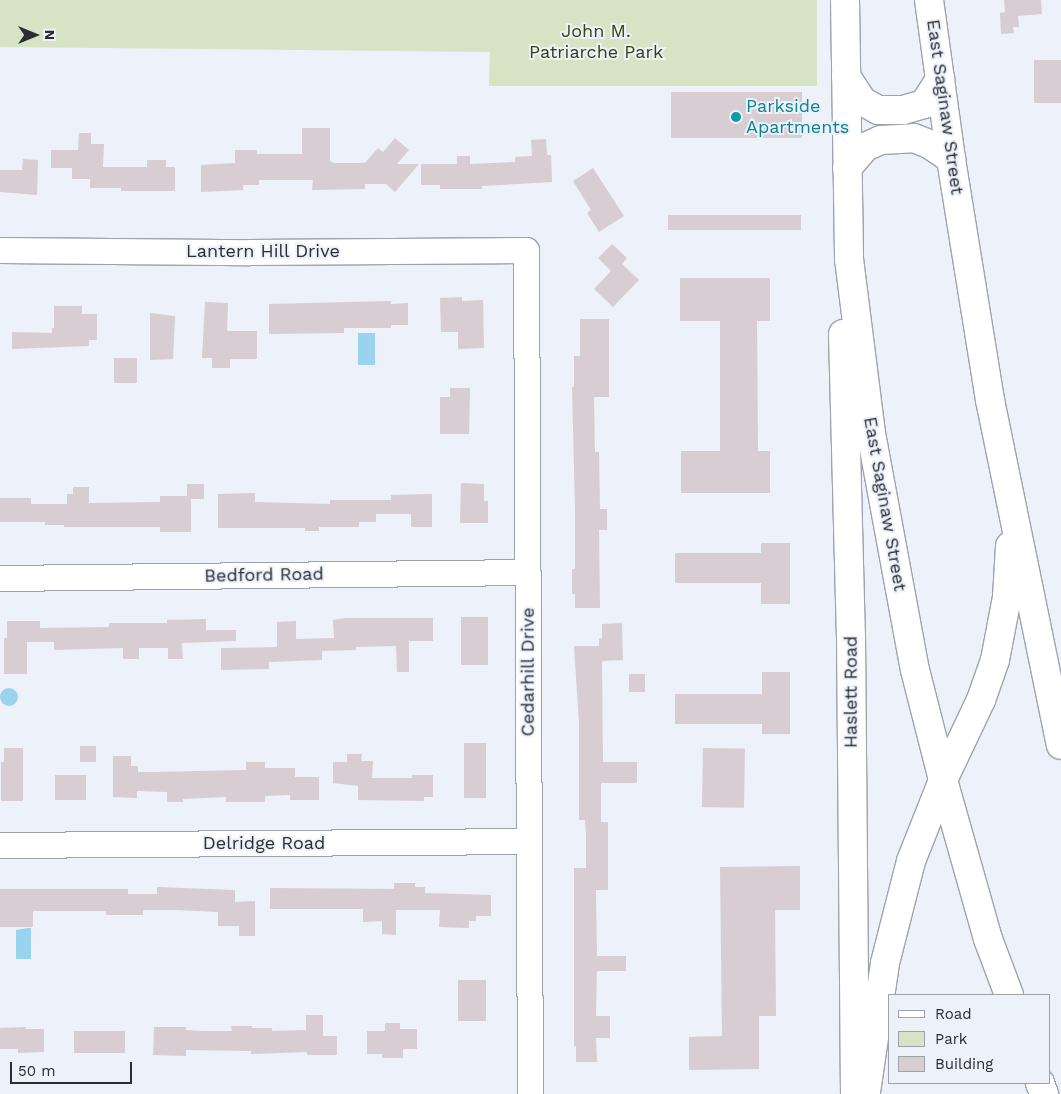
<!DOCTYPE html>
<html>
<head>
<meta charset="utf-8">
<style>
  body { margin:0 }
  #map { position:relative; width:1061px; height:1094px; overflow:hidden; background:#ecf1fa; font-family:"Work Sans",sans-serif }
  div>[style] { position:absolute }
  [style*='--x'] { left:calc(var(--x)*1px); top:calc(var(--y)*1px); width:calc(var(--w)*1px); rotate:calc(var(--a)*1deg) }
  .green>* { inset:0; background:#d6e3c4 }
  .water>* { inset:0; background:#9ad3ee; transform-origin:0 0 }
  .round { border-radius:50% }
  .building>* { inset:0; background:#d7cdd2; transform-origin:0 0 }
  .roads { filter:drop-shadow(1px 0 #9ea3ab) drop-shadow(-1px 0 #9ea3ab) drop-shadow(0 1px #9ea3ab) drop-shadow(0 -1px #9ea3ab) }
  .minor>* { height:25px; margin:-12.5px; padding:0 12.5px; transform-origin:12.5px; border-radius:12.5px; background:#fff }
  .major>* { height:28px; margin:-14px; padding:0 14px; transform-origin:14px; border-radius:14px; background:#fff }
  .dots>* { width:14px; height:14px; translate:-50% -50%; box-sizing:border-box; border:2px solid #ecf1fa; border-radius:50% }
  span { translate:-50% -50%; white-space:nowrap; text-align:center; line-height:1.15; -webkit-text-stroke:4px #ecf1fa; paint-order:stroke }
  .park-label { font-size:18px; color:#31420a }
  .culture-label { font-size:18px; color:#0d838f }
  .left { translate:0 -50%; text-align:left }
  .street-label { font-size:18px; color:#2b2d30 }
  .legend { position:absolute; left:888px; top:994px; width:162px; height:90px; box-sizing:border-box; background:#ecf1fa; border:1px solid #9fa3a9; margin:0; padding:6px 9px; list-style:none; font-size:15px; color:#2b2d30 }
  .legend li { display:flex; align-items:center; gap:10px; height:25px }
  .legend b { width:25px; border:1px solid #9fa3a9 }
  .north { position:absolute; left:10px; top:10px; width:50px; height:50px; -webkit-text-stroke:4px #ecf1fa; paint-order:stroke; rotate:90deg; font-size:14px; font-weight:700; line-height:20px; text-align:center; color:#2b2d30 }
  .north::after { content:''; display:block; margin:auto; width:18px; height:22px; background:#2b2d30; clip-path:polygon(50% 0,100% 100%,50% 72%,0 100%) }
  .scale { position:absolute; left:10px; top:1062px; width:122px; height:22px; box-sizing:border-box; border:2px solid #2b2d30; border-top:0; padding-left:6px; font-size:15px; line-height:18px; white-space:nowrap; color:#2b2d30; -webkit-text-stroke:4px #ecf1fa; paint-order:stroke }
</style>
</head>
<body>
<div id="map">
  <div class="green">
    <i style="clip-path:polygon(0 0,817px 0,817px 86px,489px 86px,490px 52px,0 47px)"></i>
  </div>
  <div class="water">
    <i style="left:358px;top:333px;width:17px;height:32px"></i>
    <i class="round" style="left:0;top:688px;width:18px;height:18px"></i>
    <i style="clip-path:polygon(27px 928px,31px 928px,31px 959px,16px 959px,16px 930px)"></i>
  </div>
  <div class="building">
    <i style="clip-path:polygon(1004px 0,1041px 0,1042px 14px,1018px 16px,1019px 27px,1013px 27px,1014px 33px,1001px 34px,1000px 13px,1005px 12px)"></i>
    <i style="left:1034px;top:60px;width:27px;height:43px"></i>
    <i style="left:802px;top:92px;width:46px;height:131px;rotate:90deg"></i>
    <i style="clip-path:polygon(302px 128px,330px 128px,330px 161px,334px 163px,365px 163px,378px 148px,383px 152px,395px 138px,409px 150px,397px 164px,419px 164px,395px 192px,386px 184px,365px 184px,365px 189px,312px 190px,313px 180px,259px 180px,259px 185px,243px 185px,243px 190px,201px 192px,201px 165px,235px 163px,235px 150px,257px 150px,257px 154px,302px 154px)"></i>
    <i style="clip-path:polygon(79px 133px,91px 133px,91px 144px,104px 144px,103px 167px,147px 167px,147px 160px,166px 160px,166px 167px,175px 167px,175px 191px,121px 191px,121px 188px,90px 188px,90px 179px,72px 179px,72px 168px,51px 168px,51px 150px,78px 150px)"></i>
    <i style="clip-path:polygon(546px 139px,547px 155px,551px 155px,552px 182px,482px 186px,482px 189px,440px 189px,440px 185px,421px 185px,421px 164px,457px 164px,457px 156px,470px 156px,470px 164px,515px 162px,515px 157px,532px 156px,531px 140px)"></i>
    <i style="clip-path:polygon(23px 159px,38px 160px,37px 195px,0 192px,0 170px,22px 170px)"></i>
    <i style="clip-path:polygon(593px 168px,624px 216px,599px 232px,587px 213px,591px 210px,573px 181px)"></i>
    <i style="left:801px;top:215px;width:15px;height:133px;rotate:90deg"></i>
    <i style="clip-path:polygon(612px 244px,627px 258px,622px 264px,639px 280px,613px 307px,594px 289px,611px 271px,598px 258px)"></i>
    <i style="clip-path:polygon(680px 278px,770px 278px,770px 321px,757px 321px,758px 451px,770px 451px,770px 493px,681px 493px,681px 451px,720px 451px,720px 321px,680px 321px)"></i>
    <i style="clip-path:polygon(462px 297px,462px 301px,483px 300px,484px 348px,458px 349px,458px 332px,441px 332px,440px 298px)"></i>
    <i style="clip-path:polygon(391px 301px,391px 304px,408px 303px,408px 325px,391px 325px,391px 328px,344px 328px,344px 333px,269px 334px,269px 304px)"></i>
    <i style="clip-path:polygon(205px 302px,228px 303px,227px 331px,257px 331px,257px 359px,230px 359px,230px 368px,212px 368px,212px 358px,202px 358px)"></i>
    <i style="clip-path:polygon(54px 306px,82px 306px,82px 314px,97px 314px,97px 340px,89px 340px,89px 346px,12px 349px,12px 332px,52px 333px,52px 328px,54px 328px)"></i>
    <i style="clip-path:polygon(150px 313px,175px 316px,173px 359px,150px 360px)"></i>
    <i style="clip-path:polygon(580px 319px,609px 319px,609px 397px,594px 397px,595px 452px,599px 452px,600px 509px,607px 509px,607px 530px,599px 530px,600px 608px,575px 608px,575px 594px,572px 594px,572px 569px,575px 569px,575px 509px,572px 387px,574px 387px,574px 356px,580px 356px)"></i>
    <i style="left:114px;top:358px;width:23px;height:25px"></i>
    <i style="clip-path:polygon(450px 388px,470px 388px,469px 434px,440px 434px,440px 397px,450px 397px)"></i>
    <i style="clip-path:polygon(461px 483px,484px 484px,484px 501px,488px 501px,488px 523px,460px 523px)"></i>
    <i style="clip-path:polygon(187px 484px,204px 484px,204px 499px,191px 499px,191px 532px,160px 532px,160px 527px,64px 527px,64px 525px,45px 525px,45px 522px,0 522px,0 498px,31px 498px,31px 504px,67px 504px,67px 494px,73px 494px,73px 487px,89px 487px,89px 503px,160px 502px,160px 496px,187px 496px)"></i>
    <i style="clip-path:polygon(255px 493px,255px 502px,330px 504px,330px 500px,391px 500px,391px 495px,432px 494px,432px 527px,411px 527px,411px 514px,376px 514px,376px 522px,359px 522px,359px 527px,319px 527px,319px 531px,305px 531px,305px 528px,218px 528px,218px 494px)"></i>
    <i style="clip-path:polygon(761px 543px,790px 543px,790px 604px,761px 604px,761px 583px,675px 583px,675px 553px,761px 553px)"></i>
    <i style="left:461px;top:617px;width:27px;height:48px"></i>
    <i style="clip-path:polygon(345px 618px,433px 618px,433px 641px,409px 641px,409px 672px,397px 672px,396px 646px,356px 647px,356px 650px,322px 651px,322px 660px,269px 662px,269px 669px,221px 670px,221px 648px,277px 647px,277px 622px,296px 621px,296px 639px,334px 638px,333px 620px)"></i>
    <i style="clip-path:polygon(206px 619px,206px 630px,236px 630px,236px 641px,182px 643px,183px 659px,168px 659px,168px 648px,139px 648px,139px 659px,123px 659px,123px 648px,54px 650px,54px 642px,27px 642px,27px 674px,4px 674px,4px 638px,7px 638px,7px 621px,40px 621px,40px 628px,109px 627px,109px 623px,167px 623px,167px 620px)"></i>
    <i style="clip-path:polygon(622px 623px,623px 660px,602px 661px,603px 762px,637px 762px,637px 783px,601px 783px,601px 822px,608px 822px,608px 890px,596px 890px,597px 956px,626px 956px,626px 971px,597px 971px,596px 1016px,610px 1016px,610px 1038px,596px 1038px,597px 1062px,576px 1062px,576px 1046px,574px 1046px,574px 868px,586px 868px,586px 834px,585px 820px,579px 820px,579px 723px,574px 646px,599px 646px,599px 639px,602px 638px,602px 624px)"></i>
    <i style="clip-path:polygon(762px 672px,790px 672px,790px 734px,762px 734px,762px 724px,675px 724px,675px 694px,762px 694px)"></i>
    <i style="left:629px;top:674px;width:16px;height:18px"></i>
    <i style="left:464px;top:743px;width:22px;height:55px"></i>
    <i style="left:80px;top:746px;width:16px;height:16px"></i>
    <i style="clip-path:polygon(4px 748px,23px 748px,23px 801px,1px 801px,1px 762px,4px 762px)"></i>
    <i style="left:703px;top:748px;width:42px;height:59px;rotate:1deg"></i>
    <i style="clip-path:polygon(347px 754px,362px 754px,361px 761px,373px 761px,372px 778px,412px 778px,412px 775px,433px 775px,433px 797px,424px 797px,424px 801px,358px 800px,358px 786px,333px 783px,333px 762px,347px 762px)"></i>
    <i style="clip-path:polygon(113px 756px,131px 756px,131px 766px,138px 766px,138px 772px,153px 772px,246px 770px,246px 762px,265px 762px,265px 768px,295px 768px,295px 777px,319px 777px,319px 800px,290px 800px,290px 795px,265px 796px,265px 802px,226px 802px,226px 797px,183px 799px,183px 802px,167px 802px,167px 792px,137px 791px,137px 798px,113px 797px)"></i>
    <i style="left:55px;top:775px;width:31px;height:25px"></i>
    <i style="clip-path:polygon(800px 866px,800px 910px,775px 910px,776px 1016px,759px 1016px,759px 1069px,689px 1070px,689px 1037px,722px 1036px,720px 867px)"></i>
    <i style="clip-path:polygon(394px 883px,415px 883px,415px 887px,425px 887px,425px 893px,491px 895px,491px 916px,476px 916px,476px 921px,469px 921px,469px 928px,439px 927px,440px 910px,396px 910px,396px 935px,382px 934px,382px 921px,363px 922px,363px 909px,270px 909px,270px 888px,394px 889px)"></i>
    <i style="clip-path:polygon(157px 887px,235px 890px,235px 902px,255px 901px,255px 936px,239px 936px,239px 926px,218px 926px,218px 912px,176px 910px,143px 910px,143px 915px,106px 915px,106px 911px,33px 911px,33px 927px,0 927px,0 889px,128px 889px,128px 894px,157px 894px)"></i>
    <i style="left:458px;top:980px;width:28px;height:41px"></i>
    <i style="clip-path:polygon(306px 1015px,323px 1015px,323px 1036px,337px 1036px,337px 1055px,307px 1055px,307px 1052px,251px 1054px,251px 1051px,186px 1050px,186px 1056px,153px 1055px,154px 1027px,186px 1027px,186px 1030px,202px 1031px,232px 1031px,231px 1026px,252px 1026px,252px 1028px,272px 1028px,272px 1031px,306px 1030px)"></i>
    <i style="clip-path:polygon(385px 1023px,400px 1023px,400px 1029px,417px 1029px,417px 1049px,403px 1049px,403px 1058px,382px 1058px,382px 1054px,367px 1054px,367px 1031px,385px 1031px)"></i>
    <i style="clip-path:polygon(26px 1027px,26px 1029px,44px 1029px,44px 1052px,18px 1053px,18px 1049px,0 1049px,0 1028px)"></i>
    <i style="left:74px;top:1031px;width:51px;height:22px"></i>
  </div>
  <div class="roads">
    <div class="minor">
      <i style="--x:0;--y:250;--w:249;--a:0.5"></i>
      <i style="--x:249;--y:252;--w:277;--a:-0.4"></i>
      <i style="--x:526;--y:250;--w:844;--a:89.73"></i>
      <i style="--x:0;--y:578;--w:527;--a:-0.65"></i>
      <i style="--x:0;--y:845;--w:529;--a:-0.43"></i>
    </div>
    <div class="major">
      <i style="--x:845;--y:0;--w:259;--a:89.1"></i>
      <i style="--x:849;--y:259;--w:175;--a:82.8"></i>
      <i style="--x:871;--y:433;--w:241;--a:79.5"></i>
      <i style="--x:915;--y:670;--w:114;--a:75.7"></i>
      <i style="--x:943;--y:780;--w:165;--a:74.2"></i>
      <i style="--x:988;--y:939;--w:60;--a:69.4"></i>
      <i style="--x:929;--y:0;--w:161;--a:82.1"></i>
      <i style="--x:951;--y:159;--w:244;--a:80.8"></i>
      <i style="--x:990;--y:400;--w:352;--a:78.4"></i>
      <i style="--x:846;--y:76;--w:30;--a:57"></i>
      <i style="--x:862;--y:101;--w:18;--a:29"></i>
      <i style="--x:878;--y:110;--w:25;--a:0"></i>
      <i style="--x:903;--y:110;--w:22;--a:-16"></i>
      <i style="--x:924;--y:104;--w:30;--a:-57"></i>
      <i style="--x:847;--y:168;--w:28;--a:-49"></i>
      <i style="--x:865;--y:147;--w:17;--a:-24"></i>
      <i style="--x:881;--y:140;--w:33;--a:-3"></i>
      <i style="--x:914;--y:138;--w:16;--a:22"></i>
      <i style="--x:929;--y:144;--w:27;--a:34"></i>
      <i style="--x:843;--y:334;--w:302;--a:88.5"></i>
      <i style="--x:851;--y:636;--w:458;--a:89.5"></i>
      <i style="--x:1040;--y:1083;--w:12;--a:70"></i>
      <i style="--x:866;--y:1092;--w:130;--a:-81.6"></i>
      <i style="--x:885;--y:963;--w:105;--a:-75.7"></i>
      <i style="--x:911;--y:861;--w:87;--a:-68.4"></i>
      <i style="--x:943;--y:780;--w:89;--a:-64.6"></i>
      <i style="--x:981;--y:700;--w:42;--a:-70.7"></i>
      <i style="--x:995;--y:660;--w:64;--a:-79.2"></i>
      <i style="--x:1007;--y:597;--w:51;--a:-86.6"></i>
    </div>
  </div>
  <div class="dots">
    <i style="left:736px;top:117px;background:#0f9aa8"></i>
  </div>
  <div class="park-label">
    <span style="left:596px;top:42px">John M.<br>Patriarche Park</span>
  </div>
  <div class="culture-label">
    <span class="left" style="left:746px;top:117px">Parkside<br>Apartments</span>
  </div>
  <div class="street-label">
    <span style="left:945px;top:107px;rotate:82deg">East Saginaw Street</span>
    <span style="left:263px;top:251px">Lantern Hill Drive</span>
    <span style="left:885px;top:504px;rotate:80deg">East Saginaw Street</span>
    <span style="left:264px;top:575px;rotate:-1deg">Bedford Road</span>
    <span style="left:528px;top:672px;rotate:-90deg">Cedarhill Drive</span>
    <span style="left:851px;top:692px;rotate:-90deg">Haslett Road</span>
    <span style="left:264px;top:843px">Delridge Road</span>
  </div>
  <ul class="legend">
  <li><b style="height:6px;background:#fff"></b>Road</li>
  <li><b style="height:14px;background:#d6e3c4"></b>Park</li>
  <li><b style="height:14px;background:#d7cdd2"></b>Building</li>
  </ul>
  <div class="north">N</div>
  <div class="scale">50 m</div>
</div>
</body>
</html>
